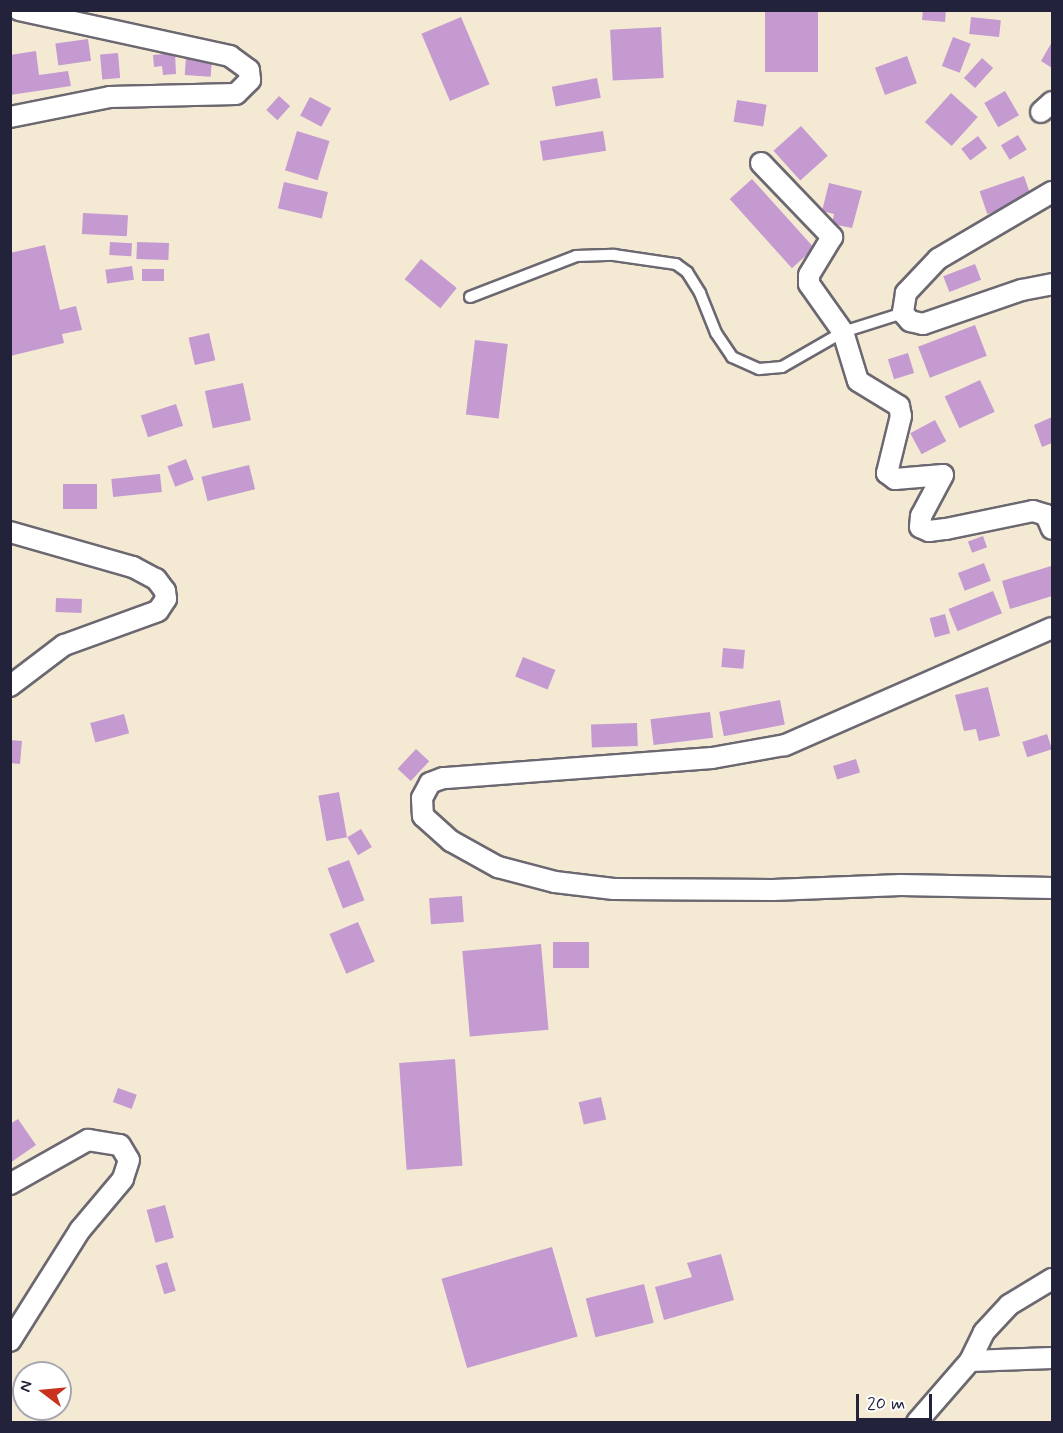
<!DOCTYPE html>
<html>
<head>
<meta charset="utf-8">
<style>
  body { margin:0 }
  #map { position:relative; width:1063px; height:1433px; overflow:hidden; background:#f4ead4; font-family:Mynerve,sans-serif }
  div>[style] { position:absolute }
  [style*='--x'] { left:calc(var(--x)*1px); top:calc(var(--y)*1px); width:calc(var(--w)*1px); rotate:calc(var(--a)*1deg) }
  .building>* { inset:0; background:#c49ad1; transform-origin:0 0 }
  .roads { filter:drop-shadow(2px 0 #6c6871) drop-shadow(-2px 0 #6c6871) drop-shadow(0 2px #6c6871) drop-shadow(0 -2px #6c6871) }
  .service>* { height:10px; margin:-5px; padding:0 5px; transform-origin:5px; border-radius:5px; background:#fff }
  .minor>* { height:20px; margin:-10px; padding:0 10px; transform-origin:10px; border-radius:10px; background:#fff }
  span { translate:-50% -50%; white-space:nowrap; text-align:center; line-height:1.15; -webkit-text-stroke:6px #fff; paint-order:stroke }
  .frame { position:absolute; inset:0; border:12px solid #22223b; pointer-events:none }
  .north { position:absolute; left:12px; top:1361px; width:60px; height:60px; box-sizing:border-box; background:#fff; border:2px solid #a7a7b1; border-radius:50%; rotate:286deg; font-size:16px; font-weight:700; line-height:24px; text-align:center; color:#22223b }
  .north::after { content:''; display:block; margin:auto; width:21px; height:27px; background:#c8321e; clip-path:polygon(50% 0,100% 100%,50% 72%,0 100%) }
  .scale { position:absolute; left:856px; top:1394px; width:76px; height:27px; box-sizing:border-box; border:3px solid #22223b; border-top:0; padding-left:8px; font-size:18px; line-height:21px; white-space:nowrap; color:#22223b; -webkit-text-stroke:4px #fff; paint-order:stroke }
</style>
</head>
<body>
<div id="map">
  <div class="building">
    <i style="left:765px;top:10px;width:53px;height:62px"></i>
    <i style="clip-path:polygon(923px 10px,946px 10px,945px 22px,922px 20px)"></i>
    <i style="left:461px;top:17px;width:73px;height:43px;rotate:67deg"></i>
    <i style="left:971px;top:17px;width:30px;height:17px;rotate:6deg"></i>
    <i style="left:661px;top:27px;width:51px;height:51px;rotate:87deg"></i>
    <i style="left:953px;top:37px;width:19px;height:31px;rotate:21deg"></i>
    <i style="left:88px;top:39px;width:22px;height:33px;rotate:82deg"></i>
    <i style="clip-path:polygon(1052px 42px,1052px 68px,1041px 61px)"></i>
    <i style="clip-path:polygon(36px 51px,39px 75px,68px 71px,71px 86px,10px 95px,10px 55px)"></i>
    <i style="left:118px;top:53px;width:25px;height:18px;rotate:85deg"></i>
    <i style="clip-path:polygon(175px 53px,176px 74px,163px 75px,162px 66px,154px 67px,153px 55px)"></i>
    <i style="left:907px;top:56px;width:29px;height:34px;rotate:70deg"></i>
    <i style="left:186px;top:57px;width:26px;height:18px;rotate:4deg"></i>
    <i style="left:982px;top:58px;width:15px;height:27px;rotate:42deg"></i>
    <i style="left:597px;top:78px;width:20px;height:46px;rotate:79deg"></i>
    <i style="left:1005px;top:91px;width:28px;height:24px;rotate:60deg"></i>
    <i style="left:951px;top:93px;width:36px;height:39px;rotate:42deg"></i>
    <i style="left:279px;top:96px;width:15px;height:19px;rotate:42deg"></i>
    <i style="left:310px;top:97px;width:24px;height:21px;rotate:28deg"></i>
    <i style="left:737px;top:100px;width:30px;height:22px;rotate:9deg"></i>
    <i style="left:801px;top:126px;width:40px;height:37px;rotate:48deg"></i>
    <i style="left:297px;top:131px;width:34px;height:41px;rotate:17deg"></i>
    <i style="left:603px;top:131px;width:20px;height:64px;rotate:81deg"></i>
    <i style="left:1018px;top:135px;width:17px;height:20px;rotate:59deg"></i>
    <i style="left:978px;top:136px;width:15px;height:21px;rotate:53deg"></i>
    <i style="left:1024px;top:176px;width:24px;height:47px;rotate:71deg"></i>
    <i style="left:752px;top:179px;width:93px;height:30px;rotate:48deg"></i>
    <i style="left:284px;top:182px;width:45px;height:27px;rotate:13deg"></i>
    <i style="clip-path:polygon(829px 183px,862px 191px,852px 228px,832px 224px,834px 214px,822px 211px)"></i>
    <i style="left:83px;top:213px;width:45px;height:21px;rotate:3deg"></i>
    <i style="left:110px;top:242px;width:22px;height:13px;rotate:3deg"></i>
    <i style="left:137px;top:242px;width:32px;height:17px;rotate:2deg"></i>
    <i style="clip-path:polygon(45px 245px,60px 310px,76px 306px,82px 330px,62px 334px,64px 343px,10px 356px,10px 253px)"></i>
    <i style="left:421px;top:259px;width:46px;height:26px;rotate:39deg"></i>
    <i style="left:975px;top:264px;width:17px;height:34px;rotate:69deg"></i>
    <i style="left:132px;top:266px;width:14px;height:27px;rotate:82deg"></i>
    <i style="left:164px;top:269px;width:12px;height:22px;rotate:90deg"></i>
    <i style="left:975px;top:325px;width:33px;height:61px;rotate:69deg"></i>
    <i style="left:209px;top:333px;width:28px;height:21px;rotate:77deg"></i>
    <i style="left:475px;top:340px;width:33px;height:75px;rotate:7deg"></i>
    <i style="left:908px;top:353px;width:21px;height:21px;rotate:73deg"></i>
    <i style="left:980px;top:380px;width:35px;height:39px;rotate:65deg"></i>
    <i style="left:243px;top:383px;width:38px;height:39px;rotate:78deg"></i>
    <i style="left:176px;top:404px;width:23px;height:37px;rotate:72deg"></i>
    <i style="clip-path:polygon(1052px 417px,1052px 443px,1042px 447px,1034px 425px)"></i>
    <i style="left:935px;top:420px;width:24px;height:28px;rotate:62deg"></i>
    <i style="left:186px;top:459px;width:22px;height:20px;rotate:69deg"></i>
    <i style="left:249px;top:465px;width:25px;height:49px;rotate:76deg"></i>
    <i style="left:160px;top:474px;width:18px;height:49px;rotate:84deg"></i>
    <i style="left:63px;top:484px;width:34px;height:25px"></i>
    <i style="left:983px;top:536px;width:12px;height:16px;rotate:70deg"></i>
    <i style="left:984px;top:563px;width:19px;height:28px;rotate:69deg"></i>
    <i style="clip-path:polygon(1051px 566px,1052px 596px,1010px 609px,1002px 581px)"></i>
    <i style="left:993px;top:591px;width:24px;height:48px;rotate:68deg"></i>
    <i style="left:56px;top:598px;width:26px;height:14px;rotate:2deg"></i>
    <i style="left:945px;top:614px;width:20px;height:16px;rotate:75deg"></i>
    <i style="left:723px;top:648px;width:22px;height:19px;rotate:5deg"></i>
    <i style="left:523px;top:657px;width:35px;height:21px;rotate:22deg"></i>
    <i style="clip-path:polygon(988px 687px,1000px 736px,979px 741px,976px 729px,964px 731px,955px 695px)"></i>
    <i style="left:780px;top:700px;width:25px;height:62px;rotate:79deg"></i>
    <i style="left:710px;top:712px;width:26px;height:60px;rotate:83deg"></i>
    <i style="left:124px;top:714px;width:20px;height:35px;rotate:75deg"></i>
    <i style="left:637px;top:723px;width:23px;height:46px;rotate:88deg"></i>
    <i style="left:1047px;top:734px;width:16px;height:26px;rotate:72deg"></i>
    <i style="clip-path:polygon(10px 740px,22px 741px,20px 764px,10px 763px)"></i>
    <i style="left:416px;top:749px;width:18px;height:27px;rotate:43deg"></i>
    <i style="left:856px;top:759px;width:14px;height:24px;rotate:73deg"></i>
    <i style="left:339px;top:792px;width:46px;height:21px;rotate:80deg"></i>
    <i style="left:361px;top:829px;width:21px;height:16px;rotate:59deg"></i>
    <i style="left:349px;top:860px;width:43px;height:23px;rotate:69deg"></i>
    <i style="left:462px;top:896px;width:26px;height:33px;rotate:86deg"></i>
    <i style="left:358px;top:922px;width:43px;height:31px;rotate:67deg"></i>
    <i style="left:589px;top:942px;width:26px;height:36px;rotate:90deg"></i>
    <i style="left:541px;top:944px;width:86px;height:79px;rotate:85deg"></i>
    <i style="left:455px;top:1059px;width:107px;height:56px;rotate:86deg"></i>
    <i style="left:118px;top:1088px;width:20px;height:15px;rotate:20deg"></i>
    <i style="left:601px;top:1097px;width:23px;height:23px;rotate:77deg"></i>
    <i style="clip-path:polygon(18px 1119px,36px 1145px,10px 1163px,10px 1124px)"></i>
    <i style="left:165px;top:1205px;width:34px;height:19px;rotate:75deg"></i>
    <i style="left:552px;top:1247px;width:93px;height:115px;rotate:74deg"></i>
    <i style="clip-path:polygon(721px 1254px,734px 1300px,664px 1320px,655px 1287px,692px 1277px,687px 1263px)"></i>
    <i style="left:167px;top:1262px;width:30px;height:12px;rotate:73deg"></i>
    <i style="left:644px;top:1284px;width:40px;height:60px;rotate:76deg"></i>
  </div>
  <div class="roads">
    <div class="service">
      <i style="--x:470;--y:297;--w:114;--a:-21.1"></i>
      <i style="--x:576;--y:256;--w:38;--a:-2"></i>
      <i style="--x:614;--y:255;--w:63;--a:8.3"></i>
      <i style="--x:676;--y:264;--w:14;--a:36"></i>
      <i style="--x:687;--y:272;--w:25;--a:58"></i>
      <i style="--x:700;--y:293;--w:43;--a:68.2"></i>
      <i style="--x:716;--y:333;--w:29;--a:56"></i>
      <i style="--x:732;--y:357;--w:30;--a:24"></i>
      <i style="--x:759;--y:369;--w:23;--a:-5"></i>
      <i style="--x:782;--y:367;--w:70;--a:-29.8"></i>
      <i style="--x:843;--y:332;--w:63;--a:-17.6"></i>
    </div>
    <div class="minor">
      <i style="--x:1041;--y:112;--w:15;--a:-42"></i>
      <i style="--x:10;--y:117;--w:102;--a:-11.3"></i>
      <i style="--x:110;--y:97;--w:126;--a:-1.4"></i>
      <i style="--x:236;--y:94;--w:20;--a:-45"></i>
      <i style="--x:250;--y:80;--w:10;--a:-96"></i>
      <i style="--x:249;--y:70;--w:24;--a:-144"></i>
      <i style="--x:230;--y:56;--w:216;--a:-167.7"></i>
      <i style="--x:761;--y:163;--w:103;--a:46.2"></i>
      <i style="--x:832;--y:237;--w:44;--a:121.2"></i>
      <i style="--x:809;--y:275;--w:9;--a:90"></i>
      <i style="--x:809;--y:284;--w:59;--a:54.7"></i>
      <i style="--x:843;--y:332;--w:51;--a:73"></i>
      <i style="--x:858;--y:381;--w:48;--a:31.4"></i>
      <i style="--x:899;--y:406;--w:10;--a:79"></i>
      <i style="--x:901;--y:416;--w:59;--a:103.8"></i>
      <i style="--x:887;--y:473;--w:10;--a:37"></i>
      <i style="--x:895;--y:479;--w:48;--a:-4.8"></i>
      <i style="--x:943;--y:475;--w:47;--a:118.2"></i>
      <i style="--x:921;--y:516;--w:11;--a:95"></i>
      <i style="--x:920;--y:527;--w:10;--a:24"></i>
      <i style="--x:929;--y:531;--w:17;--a:-7"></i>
      <i style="--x:946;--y:529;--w:89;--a:-11.7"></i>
      <i style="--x:1033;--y:511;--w:14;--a:17"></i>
      <i style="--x:1046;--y:515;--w:15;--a:67"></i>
      <i style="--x:1052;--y:192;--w:132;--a:149.6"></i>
      <i style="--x:938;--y:259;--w:47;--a:133.3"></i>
      <i style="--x:906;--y:293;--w:20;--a:99"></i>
      <i style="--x:903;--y:313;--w:11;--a:49"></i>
      <i style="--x:910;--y:321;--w:13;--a:13"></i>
      <i style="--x:923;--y:324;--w:105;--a:-19"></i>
      <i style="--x:1022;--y:290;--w:31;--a:-11"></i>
      <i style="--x:10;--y:532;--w:128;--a:15.9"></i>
      <i style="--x:133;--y:567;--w:26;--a:28"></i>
      <i style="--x:156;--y:579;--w:15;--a:53"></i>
      <i style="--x:165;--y:591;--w:8;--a:83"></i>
      <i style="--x:166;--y:599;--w:14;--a:124"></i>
      <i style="--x:158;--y:611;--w:100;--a:160.1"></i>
      <i style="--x:64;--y:645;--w:68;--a:142.8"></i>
      <i style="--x:1052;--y:628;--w:292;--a:156.3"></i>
      <i style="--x:785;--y:745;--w:74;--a:169.9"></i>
      <i style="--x:712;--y:758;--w:270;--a:175.7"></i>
      <i style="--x:443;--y:778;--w:14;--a:159"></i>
      <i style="--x:430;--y:783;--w:17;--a:118"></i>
      <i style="--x:422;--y:798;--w:18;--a:87"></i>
      <i style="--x:423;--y:816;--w:38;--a:42"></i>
      <i style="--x:451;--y:841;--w:54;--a:29"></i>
      <i style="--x:498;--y:867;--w:59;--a:14.7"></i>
      <i style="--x:555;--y:882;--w:59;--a:6.8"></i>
      <i style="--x:614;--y:889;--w:159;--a:0.4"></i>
      <i style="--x:773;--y:890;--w:128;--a:-2.2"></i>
      <i style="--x:901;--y:885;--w:151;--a:1.1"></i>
      <i style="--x:10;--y:1184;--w:90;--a:-29.4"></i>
      <i style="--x:88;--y:1140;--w:32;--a:9"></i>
      <i style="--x:120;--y:1145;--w:17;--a:59"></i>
      <i style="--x:129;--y:1160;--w:20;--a:108"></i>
      <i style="--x:123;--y:1179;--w:67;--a:130.1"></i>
      <i style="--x:80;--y:1230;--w:131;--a:122.2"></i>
      <i style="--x:970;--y:1361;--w:82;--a:-2.1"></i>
      <i style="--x:917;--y:1422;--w:81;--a:-49"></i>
      <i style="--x:970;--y:1361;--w:32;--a:-64"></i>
      <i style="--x:984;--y:1332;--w:37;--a:-47"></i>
      <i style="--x:1009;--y:1305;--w:50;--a:-31.2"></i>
    </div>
  </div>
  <div class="frame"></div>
  <div class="north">N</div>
  <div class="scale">20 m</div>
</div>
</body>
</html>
